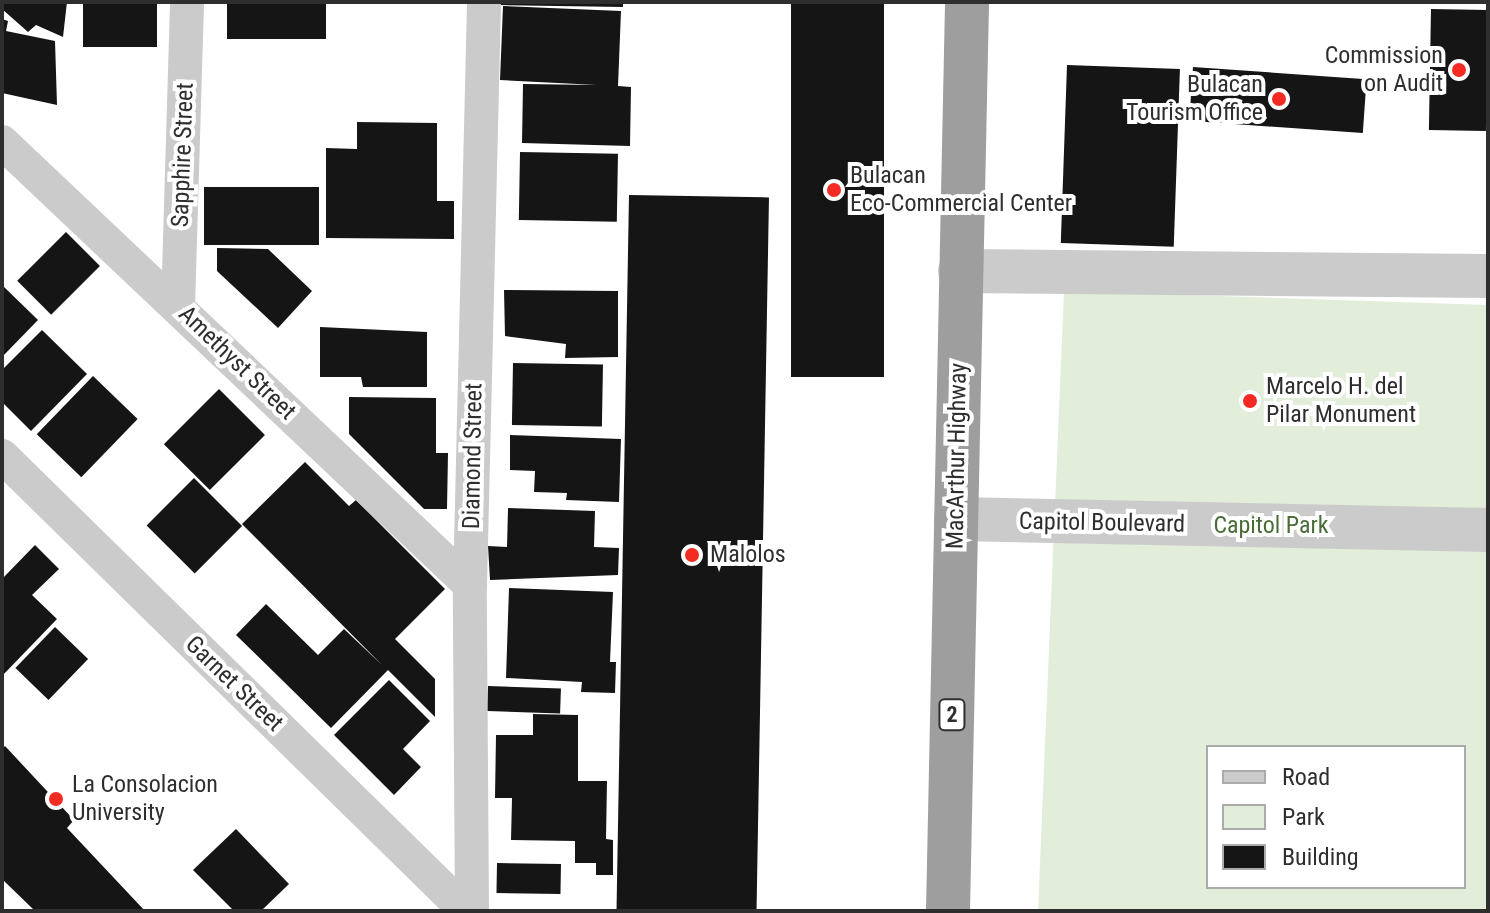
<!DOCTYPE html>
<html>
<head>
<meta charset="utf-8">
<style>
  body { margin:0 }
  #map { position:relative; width:1490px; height:913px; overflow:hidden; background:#fff; font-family:"Roboto Condensed",sans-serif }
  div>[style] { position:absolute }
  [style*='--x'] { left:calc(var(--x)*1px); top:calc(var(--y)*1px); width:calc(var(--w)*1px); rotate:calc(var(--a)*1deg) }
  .green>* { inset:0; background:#e2edda }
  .building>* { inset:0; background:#151515; transform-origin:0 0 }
  .minor>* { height:34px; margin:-17px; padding:0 17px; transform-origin:17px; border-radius:17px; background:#cbcbcb }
  .tertiary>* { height:44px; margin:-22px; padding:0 22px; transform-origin:22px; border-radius:22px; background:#cbcbcb }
  .trunk>* { height:44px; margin:-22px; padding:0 22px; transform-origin:22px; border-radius:22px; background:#9e9e9e }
  .dots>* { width:22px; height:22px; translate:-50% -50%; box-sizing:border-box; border:4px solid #fff; border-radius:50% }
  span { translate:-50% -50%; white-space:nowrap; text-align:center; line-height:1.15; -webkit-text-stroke:8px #fff; paint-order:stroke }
  .shield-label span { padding:2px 6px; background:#fff; border:2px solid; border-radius:6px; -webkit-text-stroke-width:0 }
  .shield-label { font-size:22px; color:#2e2e2e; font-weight:700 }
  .poi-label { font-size:24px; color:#2e2e2e }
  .right { translate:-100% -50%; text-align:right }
  .left { translate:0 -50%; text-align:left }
  .street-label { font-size:24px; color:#2e2e2e }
  .park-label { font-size:24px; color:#4a6d38 }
  .frame { position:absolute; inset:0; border:4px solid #2e2e2e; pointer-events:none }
  .legend { position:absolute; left:1206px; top:745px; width:260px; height:144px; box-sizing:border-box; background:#fff; border:2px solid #ababab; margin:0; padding:10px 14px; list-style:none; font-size:24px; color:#2e2e2e }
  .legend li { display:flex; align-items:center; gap:16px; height:40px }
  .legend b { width:40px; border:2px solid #ababab }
</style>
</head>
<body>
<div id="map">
  <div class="green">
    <i style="clip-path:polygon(evenodd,1064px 291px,1488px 305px,1488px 911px,1038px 911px,1064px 291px,1208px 747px,1464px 747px,1464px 887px,1208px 887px,1208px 747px)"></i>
  </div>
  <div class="building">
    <i style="clip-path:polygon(2px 2px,67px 2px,63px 37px,36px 25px,28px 32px,2px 9px)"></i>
    <i style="left:83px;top:2px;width:74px;height:45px"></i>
    <i style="left:227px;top:2px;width:99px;height:37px"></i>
    <i style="clip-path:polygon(500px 2px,623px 2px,623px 7px,500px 5px)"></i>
    <i style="left:791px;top:2px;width:93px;height:375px"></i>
    <i style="clip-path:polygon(503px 6px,621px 11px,618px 86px,631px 87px,630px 146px,522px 143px,523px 84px,597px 85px,500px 80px)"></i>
    <i style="left:1431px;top:9px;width:57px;height:121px;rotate:1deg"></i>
    <i style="clip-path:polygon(2px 19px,8px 21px,6px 31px,55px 41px,57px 105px,2px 93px)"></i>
    <i style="left:1067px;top:65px;width:113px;height:178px;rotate:2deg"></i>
    <i style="left:1193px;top:67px;width:174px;height:54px;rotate:4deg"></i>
    <i style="clip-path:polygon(357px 122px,437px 123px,437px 201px,454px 201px,454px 239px,326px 238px,326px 148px,357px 149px)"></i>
    <i style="left:520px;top:152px;width:98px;height:68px;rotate:1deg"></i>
    <i style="left:204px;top:187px;width:115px;height:58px"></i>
    <i style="left:629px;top:195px;width:140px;height:716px;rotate:1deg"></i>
    <i style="left:66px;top:232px;width:48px;height:69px;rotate:45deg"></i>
    <i style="clip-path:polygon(217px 248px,268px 249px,312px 291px,278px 328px,217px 271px)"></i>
    <i style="clip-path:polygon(2px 285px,38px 320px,2px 357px)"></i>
    <i style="clip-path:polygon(504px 290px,618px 291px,618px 357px,565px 358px,566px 344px,505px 336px)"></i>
    <i style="clip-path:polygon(320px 327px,427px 332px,427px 387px,363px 387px,361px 377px,320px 377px)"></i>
    <i style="clip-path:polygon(42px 330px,87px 374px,31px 431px,2px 402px,2px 370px)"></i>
    <i style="left:513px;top:363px;width:90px;height:62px;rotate:1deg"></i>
    <i style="left:93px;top:376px;width:62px;height:81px;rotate:44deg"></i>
    <i style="left:219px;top:389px;width:65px;height:78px;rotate:45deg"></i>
    <i style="clip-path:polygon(349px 397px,436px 398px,436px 453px,448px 453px,447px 509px,424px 509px,349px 434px)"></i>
    <i style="clip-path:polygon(510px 435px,621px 439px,619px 502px,566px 500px,567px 493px,534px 492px,535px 471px,510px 470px)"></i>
    <i style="clip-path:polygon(305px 462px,349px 506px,356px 500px,445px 589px,395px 639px,435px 679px,435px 717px,388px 670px,331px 728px,236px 635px,266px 604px,318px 655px,344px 629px,382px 665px,242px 524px)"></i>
    <i style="left:194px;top:478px;width:68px;height:67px;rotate:45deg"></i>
    <i style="clip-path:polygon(508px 508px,595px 511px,594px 547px,619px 548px,618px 575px,490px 580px,488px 546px,507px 547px)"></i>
    <i style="clip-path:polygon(35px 545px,59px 569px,32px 595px,57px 619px,2px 676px,2px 579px)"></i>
    <i style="clip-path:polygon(509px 588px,613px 592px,610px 662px,616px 662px,615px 693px,581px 692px,582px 682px,506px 678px)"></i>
    <i style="left:55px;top:627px;width:46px;height:57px;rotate:44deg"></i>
    <i style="clip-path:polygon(389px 680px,430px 721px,403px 749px,421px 767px,394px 795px,334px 735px)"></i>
    <i style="left:488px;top:686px;width:73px;height:25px;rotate:2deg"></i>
    <i style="clip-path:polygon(533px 714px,578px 715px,578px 781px,607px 781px,606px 839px,613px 840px,613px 875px,596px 875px,596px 863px,575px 863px,575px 841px,511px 840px,512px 798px,495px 798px,496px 735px,533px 735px)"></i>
    <i style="clip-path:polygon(5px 746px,74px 820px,67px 828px,145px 911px,35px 911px,2px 879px,2px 749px)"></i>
    <i style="clip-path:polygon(236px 829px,289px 884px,261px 911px,234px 911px,193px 870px)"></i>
    <i style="left:497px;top:863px;width:64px;height:30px;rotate:1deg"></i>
  </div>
  <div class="minor">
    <i style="--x:2;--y:142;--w:644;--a:43.43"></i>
    <i style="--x:178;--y:307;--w:305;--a:-88.3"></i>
    <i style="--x:2;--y:456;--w:650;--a:44.44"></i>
    <i style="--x:472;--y:911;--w:326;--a:-90.4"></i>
    <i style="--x:470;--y:585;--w:583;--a:-88.62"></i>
  </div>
  <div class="tertiary">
    <i style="--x:960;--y:271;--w:528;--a:0.54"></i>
    <i style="--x:956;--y:519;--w:532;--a:1.18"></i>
  </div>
  <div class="trunk">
    <i style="--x:948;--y:911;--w:909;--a:-88.8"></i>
  </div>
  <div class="dots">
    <i style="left:1459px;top:70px;background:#f32b22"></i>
    <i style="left:1279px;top:99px;background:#f32b22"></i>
    <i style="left:834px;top:190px;background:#f32b22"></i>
    <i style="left:1250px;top:401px;background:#f32b22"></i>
    <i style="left:692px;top:555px;background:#f32b22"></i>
    <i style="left:56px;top:799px;background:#f32b22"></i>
  </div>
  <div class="shield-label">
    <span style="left:952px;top:715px">2</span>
  </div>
  <div class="poi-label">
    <span class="right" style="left:1443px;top:70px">Commission<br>on Audit</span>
    <span class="right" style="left:1263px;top:99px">Bulacan<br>Tourism Office</span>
    <span class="left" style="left:850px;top:190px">Bulacan<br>Eco-Commercial Center</span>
    <span class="left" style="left:1266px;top:401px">Marcelo H. del<br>Pilar Monument</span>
    <span class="left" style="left:710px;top:555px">Malolos</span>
    <span class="left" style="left:72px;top:799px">La Consolacion<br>University</span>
  </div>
  <div class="street-label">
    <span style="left:183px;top:155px;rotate:-88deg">Sapphire Street</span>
    <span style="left:237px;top:363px;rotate:44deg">Amethyst Street</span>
    <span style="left:473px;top:456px;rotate:-89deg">Diamond Street</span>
    <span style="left:957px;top:456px;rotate:-89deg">MacArthur Highway</span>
    <span style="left:1102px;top:523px;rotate:1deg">Capitol Boulevard</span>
    <span style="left:234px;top:684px;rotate:44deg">Garnet Street</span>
  </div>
  <div class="park-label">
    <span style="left:1271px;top:526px">Capitol Park</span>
  </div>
  <div class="frame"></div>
  <ul class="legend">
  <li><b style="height:10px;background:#cbcbcb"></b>Road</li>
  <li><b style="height:22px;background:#e2edda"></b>Park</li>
  <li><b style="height:22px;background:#151515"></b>Building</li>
  </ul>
</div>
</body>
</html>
